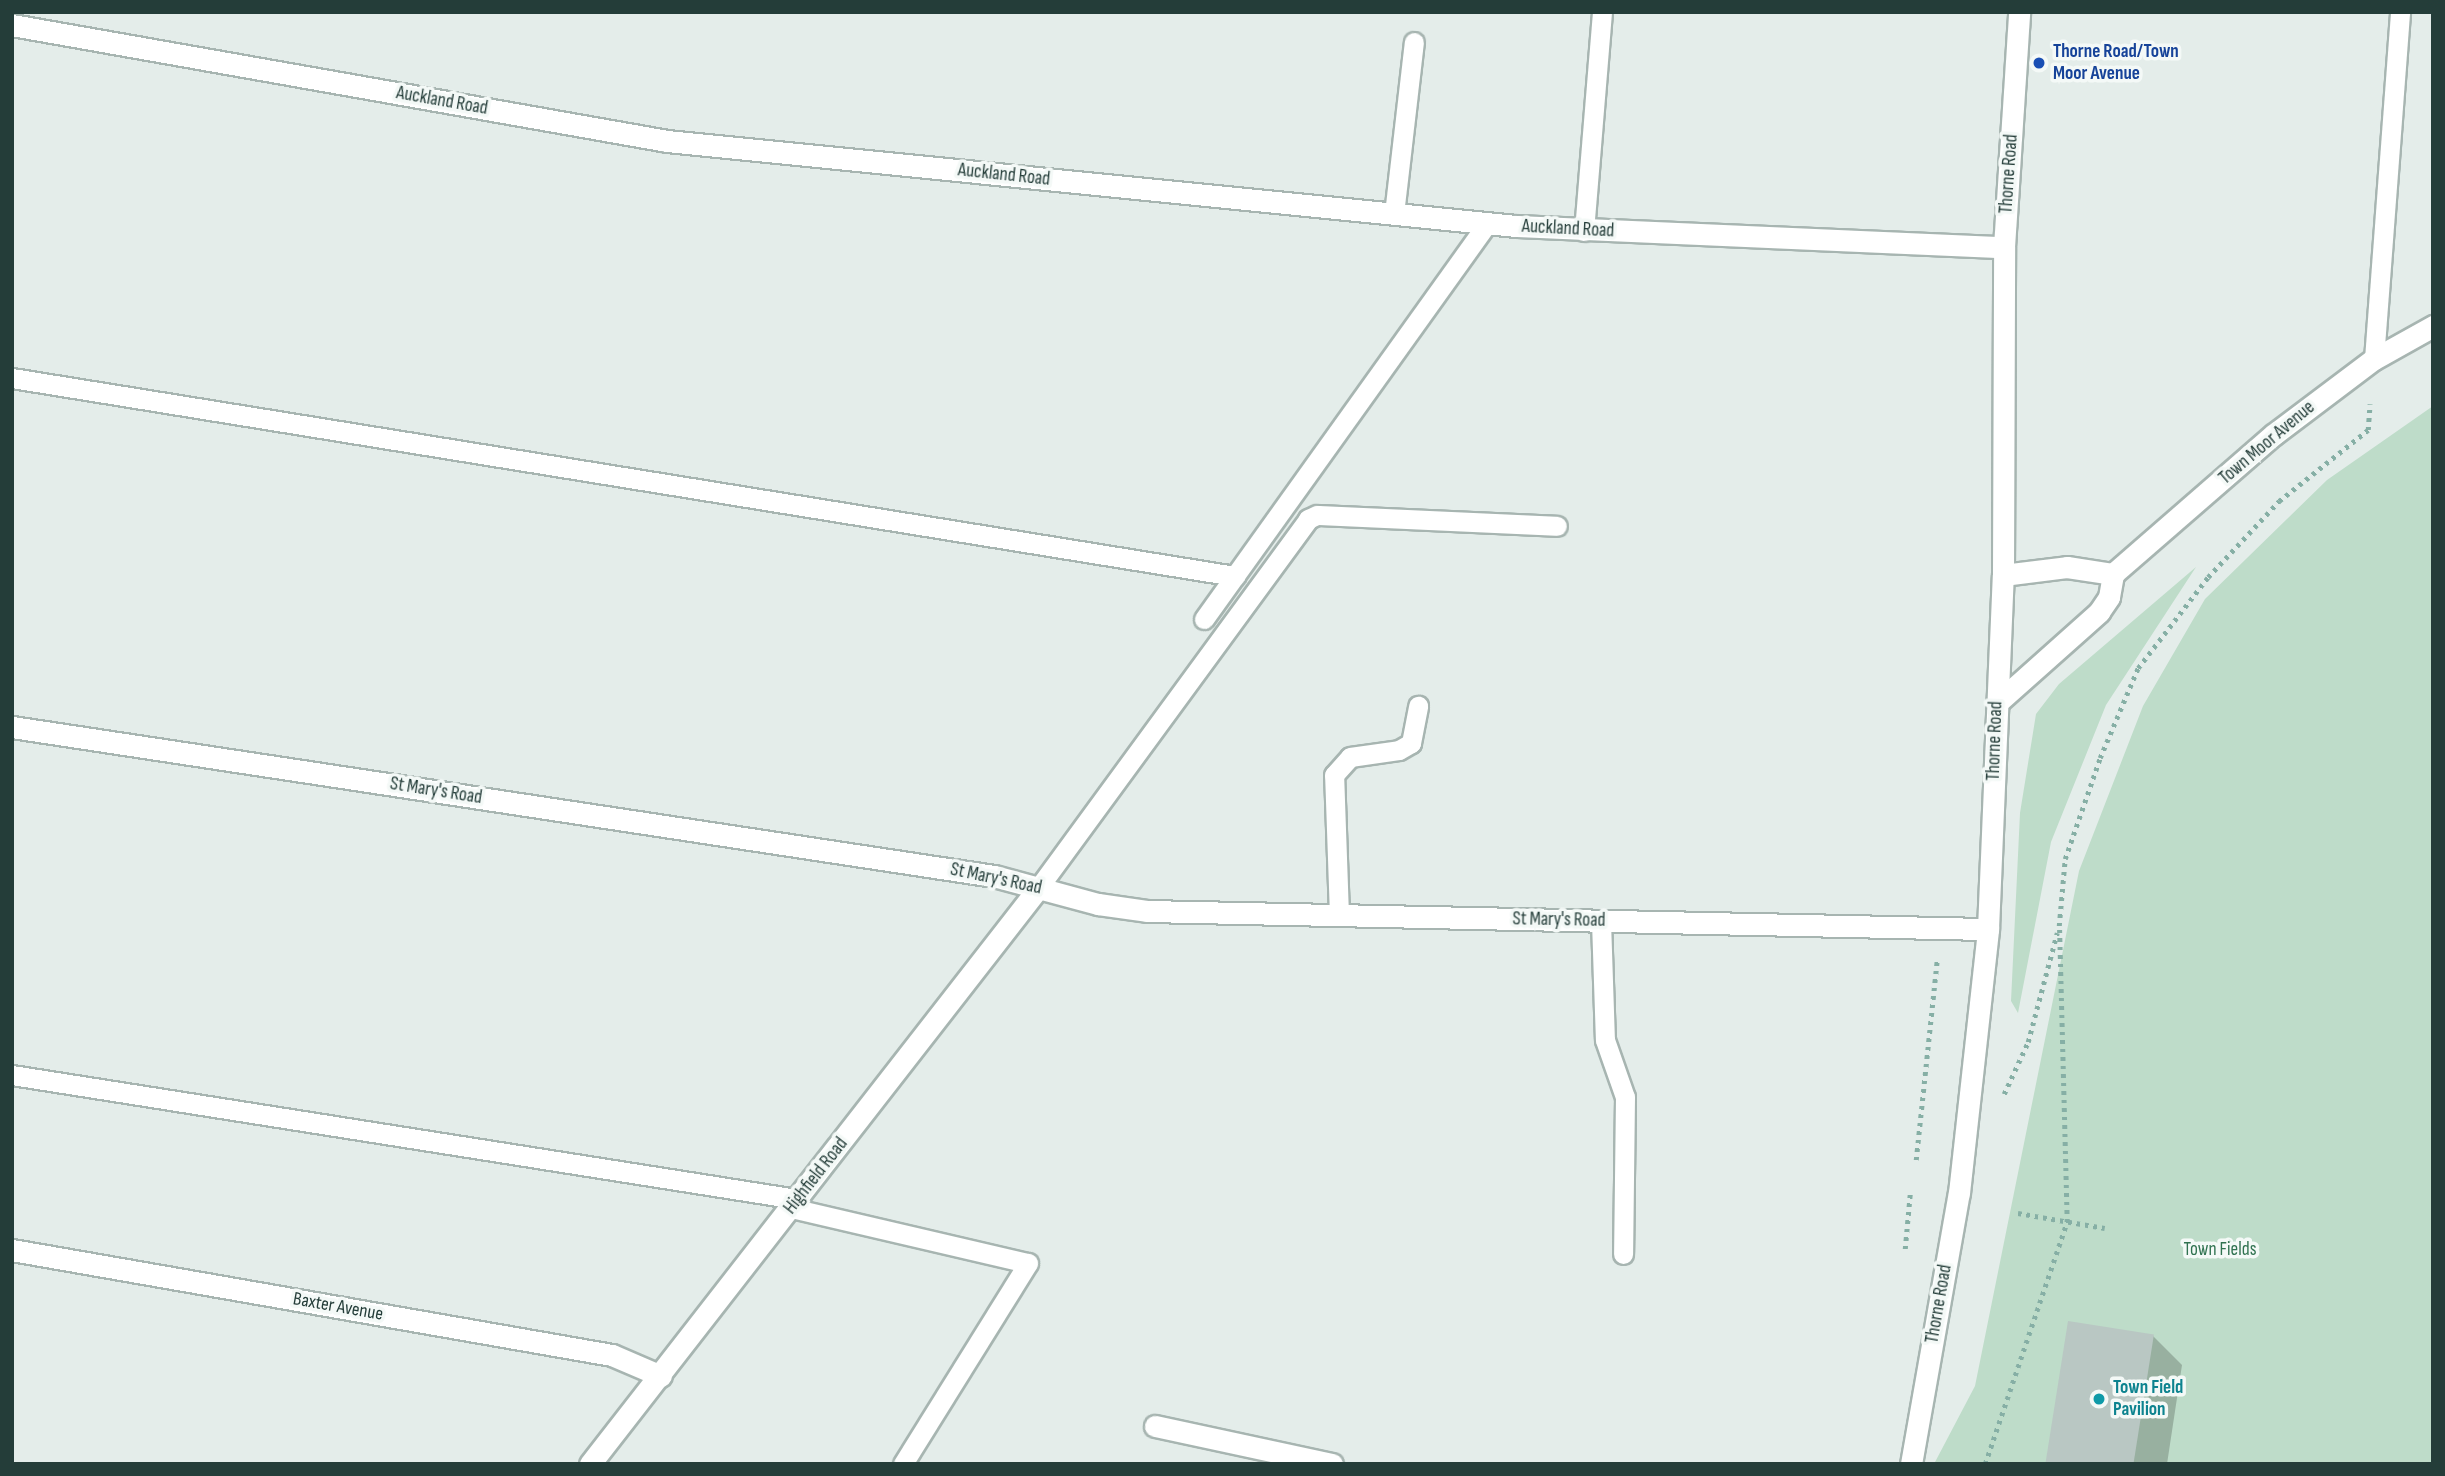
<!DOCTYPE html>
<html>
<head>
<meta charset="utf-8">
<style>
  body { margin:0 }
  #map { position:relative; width:2445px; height:1476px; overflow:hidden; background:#e4edea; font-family:"Sofia Sans Condensed",sans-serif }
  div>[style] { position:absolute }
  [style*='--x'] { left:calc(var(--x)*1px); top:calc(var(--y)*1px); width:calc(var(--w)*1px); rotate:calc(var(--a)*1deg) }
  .green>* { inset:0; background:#bedcc9 }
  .shadow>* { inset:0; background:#0003 }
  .building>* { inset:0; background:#b9c7c3; transform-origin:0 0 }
  .path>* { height:4.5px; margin-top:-2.25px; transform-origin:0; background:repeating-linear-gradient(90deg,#86afa5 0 3.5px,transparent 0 8.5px) }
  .roads { filter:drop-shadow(2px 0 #a7b5b1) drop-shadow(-2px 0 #a7b5b1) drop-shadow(0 2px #a7b5b1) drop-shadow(0 -2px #a7b5b1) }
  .service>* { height:19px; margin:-9.5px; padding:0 9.5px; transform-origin:9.5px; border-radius:9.5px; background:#fff }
  .minor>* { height:21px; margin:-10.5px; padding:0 10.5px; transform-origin:10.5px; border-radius:10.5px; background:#fff }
  .tertiary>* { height:21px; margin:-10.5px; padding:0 10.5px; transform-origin:10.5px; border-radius:10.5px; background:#fff }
  .dots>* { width:19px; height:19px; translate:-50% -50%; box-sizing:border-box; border:4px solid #f4f9f7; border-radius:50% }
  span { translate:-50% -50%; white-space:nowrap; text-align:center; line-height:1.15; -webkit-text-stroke:7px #f4f9f7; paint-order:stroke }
  .transit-label { font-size:19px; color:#164399; font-weight:700 }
  .left { translate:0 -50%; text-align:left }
  .street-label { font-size:19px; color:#243d39 }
  .park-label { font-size:19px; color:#307250 }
  .culture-label { font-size:19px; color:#0d838f; font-weight:700 }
  .frame { position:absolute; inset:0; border:14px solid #243d39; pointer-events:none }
</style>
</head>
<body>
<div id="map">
  <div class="green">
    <i style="clip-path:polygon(2433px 406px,2433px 1464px,1934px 1464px,1975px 1386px,2079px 871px,2143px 706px,2205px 599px,2327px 480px)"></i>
    <i style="clip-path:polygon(2196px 567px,2106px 705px,2051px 842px,2018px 1013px,2011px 1001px,2020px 813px,2036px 714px,2059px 684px)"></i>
  </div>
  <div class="shadow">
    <i style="clip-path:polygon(2153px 1336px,2182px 1365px,2167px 1464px,2047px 1464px)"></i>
  </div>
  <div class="building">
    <i style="left:2068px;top:1321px;width:87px;height:145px;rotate:9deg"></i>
  </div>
  <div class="path">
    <i style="--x:2004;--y:1094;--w:57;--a:-65.2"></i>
    <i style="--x:2028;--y:1042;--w:113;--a:-75.1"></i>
    <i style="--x:1916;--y:1160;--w:202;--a:-84"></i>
    <i style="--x:2018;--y:1213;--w:88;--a:9.8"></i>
    <i style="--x:1905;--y:1249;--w:55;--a:-84.8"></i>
    <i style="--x:1985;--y:1464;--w:256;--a:-71.3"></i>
    <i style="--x:2067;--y:1222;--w:296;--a:-91.5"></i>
    <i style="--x:2059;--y:926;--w:67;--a:-84.9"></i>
    <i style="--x:2065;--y:859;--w:107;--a:-70.9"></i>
    <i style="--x:2100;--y:758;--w:98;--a:-67.1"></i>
    <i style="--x:2138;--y:668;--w:115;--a:-52.4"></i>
    <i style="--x:2208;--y:577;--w:104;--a:-46.9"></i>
    <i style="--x:2279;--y:501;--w:114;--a:-38.6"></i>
    <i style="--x:2368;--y:430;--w:26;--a:-86"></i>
  </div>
  <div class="roads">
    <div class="service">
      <i style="--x:1394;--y:214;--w:173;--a:-83.4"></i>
      <i style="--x:1584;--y:231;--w:220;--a:-85.3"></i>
      <i style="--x:2374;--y:359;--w:348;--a:-85.7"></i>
      <i style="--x:12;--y:378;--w:1239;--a:9.2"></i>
      <i style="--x:1204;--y:619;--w:487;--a:-54.4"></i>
      <i style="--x:1039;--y:887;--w:456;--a:-53.8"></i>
      <i style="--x:1308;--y:519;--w:10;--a:-24"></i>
      <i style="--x:1317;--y:515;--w:240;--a:2.6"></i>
      <i style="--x:1339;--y:915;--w:140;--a:-92"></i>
      <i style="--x:1334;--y:775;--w:24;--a:-48"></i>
      <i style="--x:1350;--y:757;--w:49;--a:-8.1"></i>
      <i style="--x:1399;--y:750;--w:14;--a:-30"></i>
      <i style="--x:1411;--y:743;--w:38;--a:-79"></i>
      <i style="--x:1601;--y:921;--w:119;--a:88.1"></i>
      <i style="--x:1605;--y:1040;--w:60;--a:70.7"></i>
      <i style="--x:1625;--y:1097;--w:157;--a:90.7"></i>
      <i style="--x:12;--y:1075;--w:795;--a:8.98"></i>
      <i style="--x:791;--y:1208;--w:243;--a:13.1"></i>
      <i style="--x:1028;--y:1263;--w:237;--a:121.9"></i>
    </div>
    <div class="minor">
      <i style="--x:12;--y:25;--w:665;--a:10.04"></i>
      <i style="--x:667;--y:141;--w:853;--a:5.72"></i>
      <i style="--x:1516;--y:226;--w:488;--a:2.5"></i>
      <i style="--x:12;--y:727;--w:993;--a:8.63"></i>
      <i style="--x:994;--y:876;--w:108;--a:15.1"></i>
      <i style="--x:1098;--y:904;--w:49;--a:8.1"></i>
      <i style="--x:1147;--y:911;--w:841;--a:1.23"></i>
      <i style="--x:12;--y:1250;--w:609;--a:9.93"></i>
      <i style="--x:612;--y:1355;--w:53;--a:23.2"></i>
      <i style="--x:1155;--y:1426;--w:181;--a:12.1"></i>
      <i style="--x:590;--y:1464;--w:731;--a:-52.11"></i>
    </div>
    <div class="tertiary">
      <i style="--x:2003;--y:575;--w:64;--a:-7.1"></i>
      <i style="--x:2067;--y:567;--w:47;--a:8.7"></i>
      <i style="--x:1997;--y:703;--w:137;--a:-41.7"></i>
      <i style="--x:2099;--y:612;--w:18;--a:-56"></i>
      <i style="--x:2109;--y:597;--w:23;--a:-80"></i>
      <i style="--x:2113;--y:574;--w:212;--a:-41"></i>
      <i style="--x:2273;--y:435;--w:126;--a:-37"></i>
      <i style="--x:2374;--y:359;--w:68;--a:-29.2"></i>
      <i style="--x:1911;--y:1464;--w:275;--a:-80"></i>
      <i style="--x:1959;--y:1193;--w:266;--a:-83.7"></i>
      <i style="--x:1988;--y:929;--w:354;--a:-87.6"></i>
      <i style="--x:2003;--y:575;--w:328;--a:-89.8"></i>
      <i style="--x:2004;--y:247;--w:235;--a:-86.3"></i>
    </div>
  </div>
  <div class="dots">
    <i style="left:2039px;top:63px;background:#1a4fb4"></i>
    <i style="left:2099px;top:1399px;background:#0f9aa8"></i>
  </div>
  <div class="transit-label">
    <span class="left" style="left:2053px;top:63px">Thorne Road/Town<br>Moor Avenue</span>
  </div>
  <div class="street-label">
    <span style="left:442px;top:101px;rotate:10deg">Auckland Road</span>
    <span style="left:2009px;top:174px;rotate:-86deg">Thorne Road</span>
    <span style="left:1004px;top:175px;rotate:6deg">Auckland Road</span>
    <span style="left:1568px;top:229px;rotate:3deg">Auckland Road</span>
    <span style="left:2267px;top:443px;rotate:-40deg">Town Moor Avenue</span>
    <span style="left:1995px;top:741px;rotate:-88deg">Thorne Road</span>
    <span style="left:436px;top:791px;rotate:9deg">St Mary's Road</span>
    <span style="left:996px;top:879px;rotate:12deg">St Mary's Road</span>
    <span style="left:1559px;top:920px;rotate:1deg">St Mary's Road</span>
    <span style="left:816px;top:1176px;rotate:-52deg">Highfield Road</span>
    <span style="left:1939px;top:1304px;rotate:-80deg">Thorne Road</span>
    <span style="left:338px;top:1307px;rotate:10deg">Baxter Avenue</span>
  </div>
  <div class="park-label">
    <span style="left:2220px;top:1250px">Town Fields</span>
  </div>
  <div class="culture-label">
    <span class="left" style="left:2113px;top:1399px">Town Field<br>Pavilion</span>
  </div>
  <div class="frame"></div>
</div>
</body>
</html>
